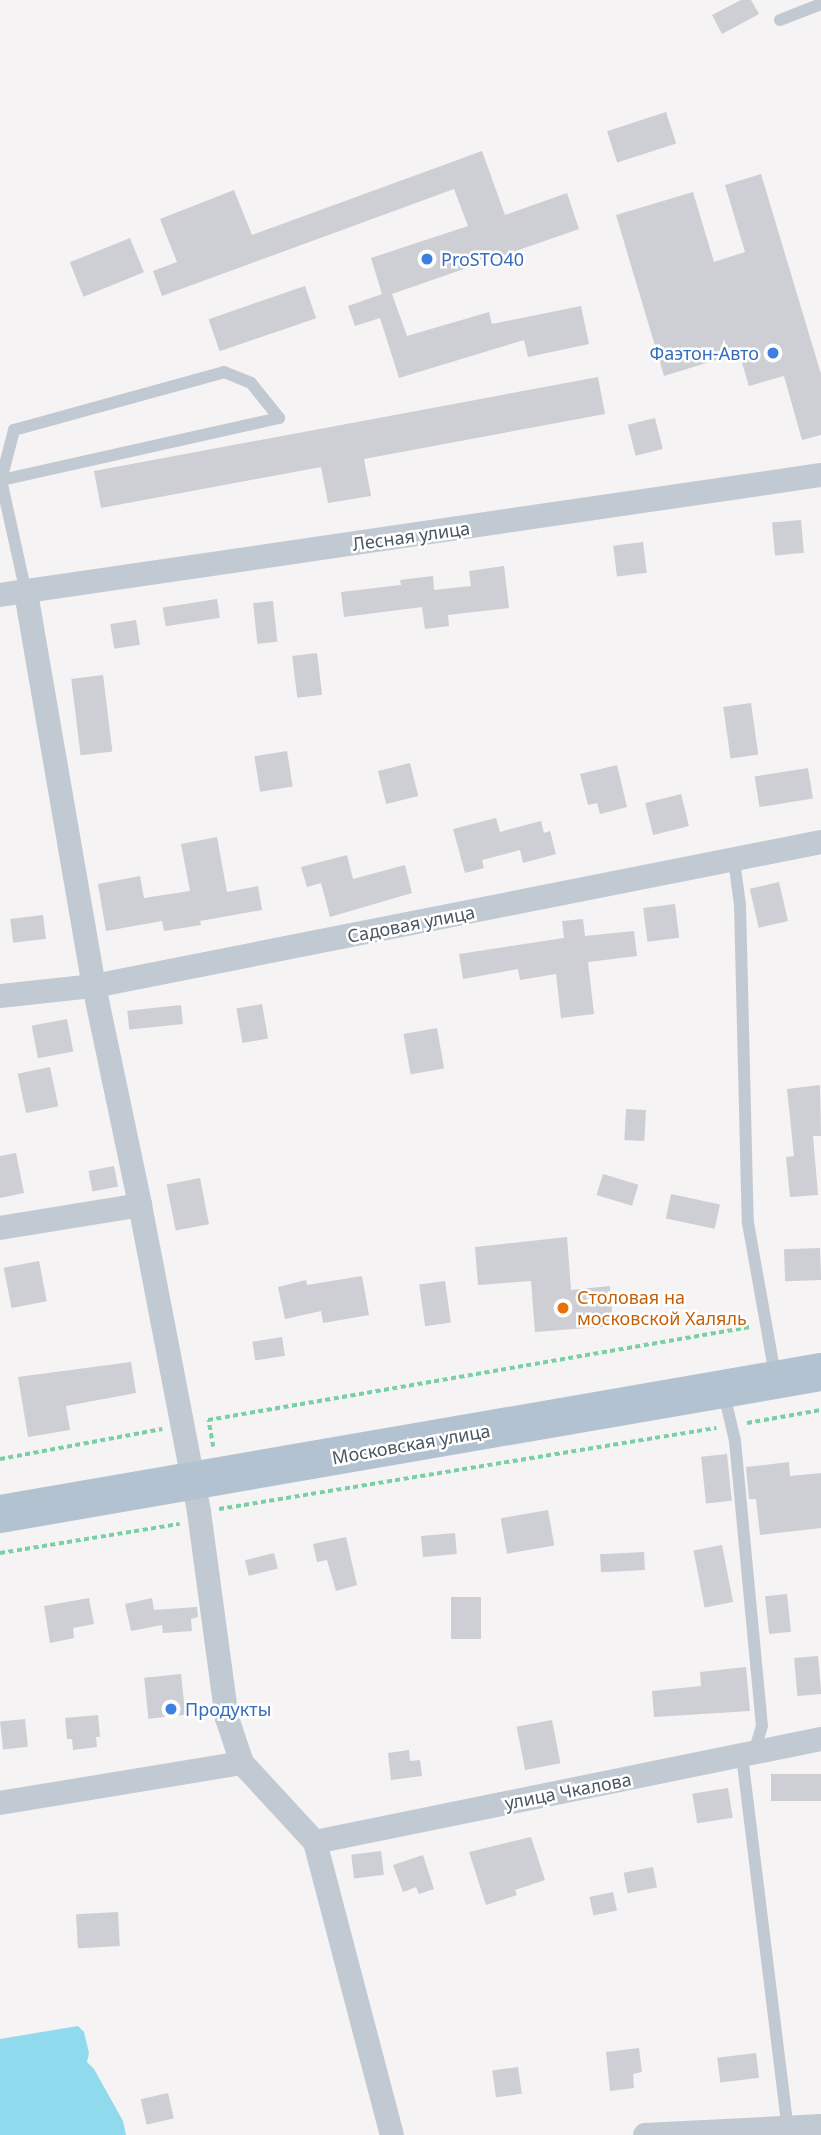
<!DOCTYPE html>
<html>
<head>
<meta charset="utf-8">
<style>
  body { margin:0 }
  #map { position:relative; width:821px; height:2135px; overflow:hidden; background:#f5f3f3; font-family:"Noto Sans",sans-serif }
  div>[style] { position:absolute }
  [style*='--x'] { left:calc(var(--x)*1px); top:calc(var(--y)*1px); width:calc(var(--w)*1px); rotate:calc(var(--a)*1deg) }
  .water>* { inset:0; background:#90daee }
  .building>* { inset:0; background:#cdcfd5; transform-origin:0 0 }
  .path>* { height:3.5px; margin-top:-1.75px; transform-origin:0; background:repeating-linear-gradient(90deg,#7ad0a6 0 5px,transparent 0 8.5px) }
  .service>* { height:12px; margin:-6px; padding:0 6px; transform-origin:6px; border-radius:6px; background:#c1cad2 }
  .minor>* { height:24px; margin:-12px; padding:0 12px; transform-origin:12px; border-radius:12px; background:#c1cad2 }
  .primary>* { height:38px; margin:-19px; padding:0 19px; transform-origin:19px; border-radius:19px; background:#b3c2d1 }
  .dots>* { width:19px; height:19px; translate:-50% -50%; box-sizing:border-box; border:4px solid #fff; border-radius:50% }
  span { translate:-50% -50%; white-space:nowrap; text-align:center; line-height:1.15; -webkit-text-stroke:5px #fff; paint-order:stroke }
  .shop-label { font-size:18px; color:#366cbe }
  .left { translate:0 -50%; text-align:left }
  .right { translate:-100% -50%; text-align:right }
  .street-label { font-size:18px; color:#4a5661 }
  .food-label { font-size:18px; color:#c56008 }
</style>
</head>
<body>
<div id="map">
  <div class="water">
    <i style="clip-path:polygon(78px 2026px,84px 2032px,89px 2053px,87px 2062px,94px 2069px,123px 2121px,126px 2135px,0 2135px,0 2039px)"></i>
  </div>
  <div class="building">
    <i style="clip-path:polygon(741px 0,751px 0,759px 14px,722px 34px,712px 15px)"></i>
    <i style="left:666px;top:112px;width:33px;height:62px;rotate:72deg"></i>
    <i style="clip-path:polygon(482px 151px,505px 215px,567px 193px,579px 229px,392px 294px,407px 336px,489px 312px,492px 324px,581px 306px,589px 344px,528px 357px,524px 340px,399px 378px,380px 318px,355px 326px,348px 306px,382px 294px,371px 258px,468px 226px,454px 189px,162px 296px,153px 271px,177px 262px,160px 219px,234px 190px,252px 235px)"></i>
    <i style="clip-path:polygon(761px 174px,821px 374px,821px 435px,802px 440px,784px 376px,749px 386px,739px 353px,664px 376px,616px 215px,693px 192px,714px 262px,745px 252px,725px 185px)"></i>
    <i style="left:130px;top:238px;width:37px;height:65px;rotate:68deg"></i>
    <i style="left:305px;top:286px;width:34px;height:102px;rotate:71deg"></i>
    <i style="clip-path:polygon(598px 377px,605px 414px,364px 459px,371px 496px,328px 503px,321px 467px,101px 508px,94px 471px)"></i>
    <i style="left:655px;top:418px;width:32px;height:28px;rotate:76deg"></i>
    <i style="left:801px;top:520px;width:33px;height:29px;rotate:85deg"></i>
    <i style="left:643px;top:542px;width:31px;height:30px;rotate:83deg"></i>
    <i style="clip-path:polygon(504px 566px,509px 608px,448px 615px,449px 626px,425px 629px,422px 607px,344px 617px,341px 592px,401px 585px,400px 580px,433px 576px,434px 590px,471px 586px,469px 571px)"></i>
    <i style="left:217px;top:599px;width:19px;height:55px;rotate:81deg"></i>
    <i style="left:273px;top:601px;width:41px;height:20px;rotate:84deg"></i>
    <i style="left:136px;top:620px;width:25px;height:26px;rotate:81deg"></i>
    <i style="left:317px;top:653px;width:42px;height:25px;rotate:83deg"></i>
    <i style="left:103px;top:675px;width:77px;height:32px;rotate:83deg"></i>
    <i style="left:751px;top:703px;width:52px;height:28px;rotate:82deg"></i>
    <i style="left:287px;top:751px;width:36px;height:33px;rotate:81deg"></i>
    <i style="left:410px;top:763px;width:34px;height:33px;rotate:76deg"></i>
    <i style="clip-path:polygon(617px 765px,627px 807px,600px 814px,597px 803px,588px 805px,580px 774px)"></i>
    <i style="left:808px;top:768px;width:31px;height:54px;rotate:81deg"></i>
    <i style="left:681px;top:794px;width:33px;height:37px;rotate:76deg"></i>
    <i style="clip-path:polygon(496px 818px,500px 832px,541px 821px,544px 833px,550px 831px,556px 854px,523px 863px,520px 850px,482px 860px,484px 868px,465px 873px,453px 829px)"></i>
    <i style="clip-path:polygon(217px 837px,227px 892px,258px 886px,262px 910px,200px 921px,201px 925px,164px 931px,162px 921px,106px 931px,98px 884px,140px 876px,144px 898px,190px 891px,181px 844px)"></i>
    <i style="clip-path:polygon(347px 855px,353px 879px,405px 865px,412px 893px,330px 917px,321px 883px,307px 887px,301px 867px)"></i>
    <i style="left:779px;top:882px;width:40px;height:30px;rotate:77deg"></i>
    <i style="left:675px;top:904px;width:34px;height:32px;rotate:83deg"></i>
    <i style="left:43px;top:915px;width:24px;height:33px;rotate:83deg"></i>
    <i style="clip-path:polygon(583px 919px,585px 936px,634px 931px,637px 956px,588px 962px,594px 1014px,561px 1018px,556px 974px,520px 980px,518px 969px,463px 979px,459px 954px,564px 938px,562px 921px)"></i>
    <i style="left:262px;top:1004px;width:35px;height:26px;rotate:80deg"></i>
    <i style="left:181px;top:1005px;width:19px;height:54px;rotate:84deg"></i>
    <i style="left:67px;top:1019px;width:33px;height:36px;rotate:79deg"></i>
    <i style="left:437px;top:1028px;width:41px;height:34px;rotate:80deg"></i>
    <i style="left:50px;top:1067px;width:40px;height:33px;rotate:78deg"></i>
    <i style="clip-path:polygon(820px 1085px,821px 1136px,813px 1136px,818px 1195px,790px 1197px,786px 1157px,794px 1156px,787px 1089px)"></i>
    <i style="left:626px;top:1109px;width:20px;height:31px;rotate:3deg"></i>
    <i style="clip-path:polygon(16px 1153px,24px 1193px,0 1198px,0 1156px)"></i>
    <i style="left:114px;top:1166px;width:21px;height:26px;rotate:79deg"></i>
    <i style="left:603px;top:1174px;width:37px;height:22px;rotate:17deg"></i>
    <i style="left:200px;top:1178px;width:47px;height:34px;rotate:79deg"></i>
    <i style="left:671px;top:1194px;width:50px;height:25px;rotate:12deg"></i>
    <i style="clip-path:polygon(567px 1237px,571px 1290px,610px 1286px,613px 1326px,535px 1332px,531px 1281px,478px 1285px,475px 1247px)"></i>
    <i style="left:820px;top:1248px;width:32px;height:36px;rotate:88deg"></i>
    <i style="left:39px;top:1261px;width:41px;height:36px;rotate:79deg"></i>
    <i style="clip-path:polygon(362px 1276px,369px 1315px,323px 1323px,321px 1311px,285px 1319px,278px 1287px,306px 1280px,307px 1285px)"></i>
    <i style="left:445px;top:1281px;width:42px;height:26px;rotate:82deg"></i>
    <i style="left:282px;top:1337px;width:19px;height:30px;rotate:81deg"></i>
    <i style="clip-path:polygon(131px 1362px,136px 1393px,66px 1406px,70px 1430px,28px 1437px,18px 1377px)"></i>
    <i style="left:727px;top:1454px;width:47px;height:26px;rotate:84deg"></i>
    <i style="clip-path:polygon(789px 1462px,790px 1476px,821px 1473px,821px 1528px,760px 1535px,756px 1499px,749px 1499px,746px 1467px)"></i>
    <i style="left:548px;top:1510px;width:36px;height:48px;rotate:80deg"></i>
    <i style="left:455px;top:1533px;width:21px;height:34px;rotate:85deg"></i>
    <i style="clip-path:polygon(346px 1537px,357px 1585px,336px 1591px,327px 1560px,317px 1562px,313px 1544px)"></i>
    <i style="left:722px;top:1545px;width:58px;height:29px;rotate:79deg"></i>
    <i style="left:644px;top:1552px;width:18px;height:44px;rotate:87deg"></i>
    <i style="left:274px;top:1553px;width:16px;height:30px;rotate:76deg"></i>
    <i style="left:787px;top:1594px;width:38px;height:22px;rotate:84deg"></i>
    <i style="left:451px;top:1597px;width:30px;height:42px"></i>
    <i style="clip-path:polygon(89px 1598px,94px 1624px,73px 1628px,74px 1638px,50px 1643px,44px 1606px)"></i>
    <i style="clip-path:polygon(152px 1598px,154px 1610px,197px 1607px,198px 1617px,191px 1619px,192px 1631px,163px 1633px,162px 1625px,131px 1631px,125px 1604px)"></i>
    <i style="left:818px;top:1656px;width:38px;height:24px;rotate:85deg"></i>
    <i style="clip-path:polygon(746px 1667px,750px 1711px,654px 1717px,652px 1691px,701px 1686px,700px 1672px)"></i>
    <i style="left:181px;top:1674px;width:41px;height:37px;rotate:84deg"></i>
    <i style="clip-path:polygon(98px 1715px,100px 1737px,96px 1737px,97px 1747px,73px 1750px,72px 1739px,67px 1739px,65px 1718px)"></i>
    <i style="left:25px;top:1719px;width:28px;height:25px;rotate:84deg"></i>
    <i style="left:552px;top:1720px;width:44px;height:36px;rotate:79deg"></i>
    <i style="clip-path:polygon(409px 1750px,410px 1761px,420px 1760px,422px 1776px,391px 1780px,388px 1753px)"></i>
    <i style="left:821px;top:1774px;width:27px;height:50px;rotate:90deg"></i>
    <i style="left:728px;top:1788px;width:30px;height:36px;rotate:81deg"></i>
    <i style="clip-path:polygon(531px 1837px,545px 1880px,515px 1890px,517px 1895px,486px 1905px,469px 1852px)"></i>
    <i style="left:381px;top:1851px;width:24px;height:30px;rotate:83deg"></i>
    <i style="clip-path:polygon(423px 1855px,434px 1889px,419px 1894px,416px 1887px,403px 1892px,393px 1865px)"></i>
    <i style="left:653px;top:1867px;width:21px;height:30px;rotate:79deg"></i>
    <i style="left:613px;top:1892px;width:19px;height:24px;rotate:78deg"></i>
    <i style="left:118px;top:1912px;width:34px;height:42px;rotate:87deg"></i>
    <i style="clip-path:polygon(639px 2048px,642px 2072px,633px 2074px,634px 2088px,610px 2091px,606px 2052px)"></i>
    <i style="left:756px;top:2053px;width:25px;height:39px;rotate:83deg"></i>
    <i style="left:518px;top:2067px;width:27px;height:26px;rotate:82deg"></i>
    <i style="left:168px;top:2093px;width:26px;height:28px;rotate:77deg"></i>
  </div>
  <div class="path">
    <i style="--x:747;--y:1423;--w:75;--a:-10"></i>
    <i style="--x:213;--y:1447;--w:27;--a:-100"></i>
    <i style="--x:208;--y:1420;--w:550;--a:-9.74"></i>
    <i style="--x:0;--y:1459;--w:165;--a:-10.5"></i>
    <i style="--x:219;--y:1509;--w:504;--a:-9.26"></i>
    <i style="--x:0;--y:1553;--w:182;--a:-9.2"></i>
  </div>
  <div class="service">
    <i style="--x:780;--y:20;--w:44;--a:-21.3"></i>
    <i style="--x:1;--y:480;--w:52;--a:-75.4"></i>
    <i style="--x:14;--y:430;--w:218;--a:-15.4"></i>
    <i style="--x:224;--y:372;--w:29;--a:22"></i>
    <i style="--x:251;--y:383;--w:45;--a:51.3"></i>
    <i style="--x:279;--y:418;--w:285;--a:167.4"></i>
    <i style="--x:1;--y:480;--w:116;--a:77.5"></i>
    <i style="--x:734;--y:860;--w:45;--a:82.4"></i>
    <i style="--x:740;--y:905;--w:318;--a:88.6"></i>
    <i style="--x:748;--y:1223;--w:153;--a:79.9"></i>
    <i style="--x:724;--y:1394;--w:48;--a:76.8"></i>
    <i style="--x:735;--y:1441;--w:286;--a:84.6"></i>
    <i style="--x:762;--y:1726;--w:28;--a:107"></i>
    <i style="--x:742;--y:1756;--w:375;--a:83"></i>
  </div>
  <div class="minor">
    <i style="--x:26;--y:593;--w:399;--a:80.2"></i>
    <i style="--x:94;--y:986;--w:224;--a:78.1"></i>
    <i style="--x:140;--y:1205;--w:313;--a:79.1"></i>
    <i style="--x:199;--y:1512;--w:208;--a:82.3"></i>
    <i style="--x:227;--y:1718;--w:47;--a:71.6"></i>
    <i style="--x:242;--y:1763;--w:108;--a:47.3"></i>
    <i style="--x:315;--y:1842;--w:303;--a:75.3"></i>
    <i style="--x:0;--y:595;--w:830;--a:-8.32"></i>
    <i style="--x:0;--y:996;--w:95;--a:-6.1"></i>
    <i style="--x:94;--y:986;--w:741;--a:-11.2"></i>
    <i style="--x:0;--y:1228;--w:142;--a:-9.3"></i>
    <i style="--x:0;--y:1803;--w:245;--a:-9.4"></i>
    <i style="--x:315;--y:1842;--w:516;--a:-11.51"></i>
    <i style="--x:645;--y:2135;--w:176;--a:-2.9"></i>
  </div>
  <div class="primary">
    <i style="--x:0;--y:1514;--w:833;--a:-9.81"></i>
  </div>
  <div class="dots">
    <i style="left:427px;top:259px;background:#3f7fe0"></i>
    <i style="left:773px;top:353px;background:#3f7fe0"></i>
    <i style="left:563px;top:1308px;background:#e8710a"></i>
    <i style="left:171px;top:1709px;background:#3f7fe0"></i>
  </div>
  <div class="shop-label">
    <span class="left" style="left:441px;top:259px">ProSTO40</span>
    <span class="right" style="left:759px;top:353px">Фаэтон-Авто</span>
    <span class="left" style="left:185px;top:1709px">Продукты</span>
  </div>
  <div class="street-label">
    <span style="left:411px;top:536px;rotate:-8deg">Лесная улица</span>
    <span style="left:411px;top:924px;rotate:-11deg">Садовая улица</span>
    <span style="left:411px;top:1444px;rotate:-10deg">Московская улица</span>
    <span style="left:568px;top:1791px;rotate:-11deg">улица Чкалова</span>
  </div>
  <div class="food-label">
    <span class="left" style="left:577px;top:1308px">Столовая на<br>московской Халяль</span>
  </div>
</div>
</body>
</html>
